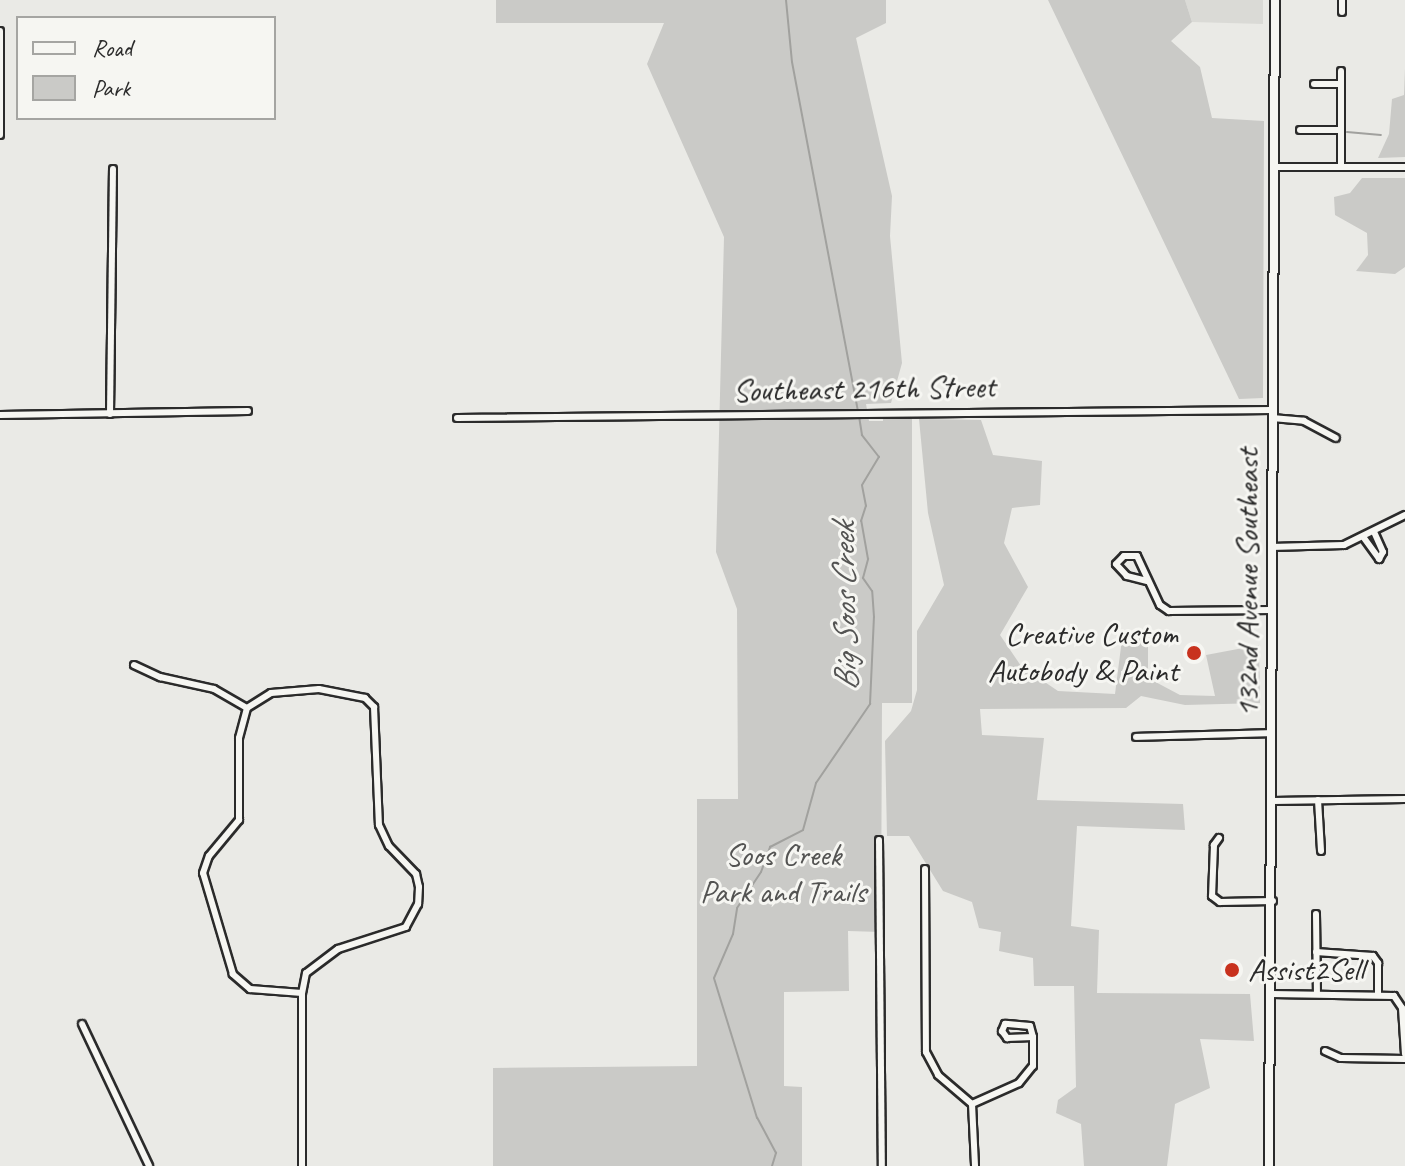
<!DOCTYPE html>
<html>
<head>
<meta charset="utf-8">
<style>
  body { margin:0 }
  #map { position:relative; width:1405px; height:1166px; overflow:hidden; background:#eaeae6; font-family:Caveat,sans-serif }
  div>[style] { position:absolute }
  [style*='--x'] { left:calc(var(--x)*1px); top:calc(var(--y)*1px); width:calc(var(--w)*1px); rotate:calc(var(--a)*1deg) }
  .built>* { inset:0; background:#dadad6 }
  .green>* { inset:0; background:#cacac7 }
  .stream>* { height:2px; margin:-1px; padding:0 1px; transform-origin:1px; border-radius:1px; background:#a1a19e }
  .roads { filter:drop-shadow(2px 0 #2b2b2b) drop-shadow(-2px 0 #2b2b2b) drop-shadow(0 2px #2b2b2b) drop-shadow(0 -2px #2b2b2b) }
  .minor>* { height:6px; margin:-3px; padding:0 3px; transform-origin:3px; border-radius:3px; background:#f6f6f2 }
  .secondary>* { height:8px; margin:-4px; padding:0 4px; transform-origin:4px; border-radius:4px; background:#f6f6f2 }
  .dots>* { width:22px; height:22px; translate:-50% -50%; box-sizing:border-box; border:4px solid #f6f6f2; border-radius:50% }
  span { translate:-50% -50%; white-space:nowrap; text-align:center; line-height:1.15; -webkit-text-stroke:6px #f6f6f2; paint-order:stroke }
  .street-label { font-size:32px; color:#2b2b2b }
  .poi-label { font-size:32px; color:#2b2b2b }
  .right { translate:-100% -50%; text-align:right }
  .left { translate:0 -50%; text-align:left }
  .park-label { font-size:32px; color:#535352 }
  .water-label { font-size:34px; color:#545453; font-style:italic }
  .legend { position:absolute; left:16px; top:16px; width:260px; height:104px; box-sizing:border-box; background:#f6f6f2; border:2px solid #a5a5a2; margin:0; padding:10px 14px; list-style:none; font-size:24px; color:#2b2b2b }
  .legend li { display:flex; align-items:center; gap:16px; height:40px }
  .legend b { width:40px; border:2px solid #a5a5a2 }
</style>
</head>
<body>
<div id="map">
  <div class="built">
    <i style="clip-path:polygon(1185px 0,1263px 0,1263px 24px,1192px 22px)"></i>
  </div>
  <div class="green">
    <i style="clip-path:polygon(496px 0,886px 0,886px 23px,856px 38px,892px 196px,890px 236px,902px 363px,891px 403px,866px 404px,869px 421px,883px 421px,883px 415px,912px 415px,912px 703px,882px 703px,881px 932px,848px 931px,849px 991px,784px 992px,784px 1086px,802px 1087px,802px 1166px,493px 1166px,493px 1068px,697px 1066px,697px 799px,738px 799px,737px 609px,716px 552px,724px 237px,647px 64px,664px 23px,496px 23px)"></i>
    <i style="clip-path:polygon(1048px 0,1185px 0,1192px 22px,1171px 41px,1200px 67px,1212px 118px,1264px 121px,1263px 398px,1239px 399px)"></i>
    <i style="clip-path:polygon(1405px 68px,1405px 157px,1378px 158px,1389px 134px,1392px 99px,1404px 95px)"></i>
    <i style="clip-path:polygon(1362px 178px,1405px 178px,1405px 267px,1395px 274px,1356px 271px,1368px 255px,1367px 233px,1335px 215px,1334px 197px,1350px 193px)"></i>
    <i style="clip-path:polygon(919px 419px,981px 420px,993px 455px,1042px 461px,1040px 505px,1012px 508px,1004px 543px,1028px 587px,1000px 635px,1021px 666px,1058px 691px,1115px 694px,1122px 639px,1148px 632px,1148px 678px,1180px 695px,1215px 696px,1206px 655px,1259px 645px,1260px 703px,1185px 705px,1141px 696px,1126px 708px,980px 709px,982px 735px,1044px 738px,1037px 800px,1183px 804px,1185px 830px,1077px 826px,1071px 926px,1099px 930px,1097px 993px,1250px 994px,1254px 1041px,1200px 1039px,1210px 1088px,1175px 1104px,1167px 1166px,1084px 1166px,1081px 1124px,1056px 1113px,1058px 1100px,1076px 1087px,1074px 986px,1034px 986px,1033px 958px,999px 951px,1001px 932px,979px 928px,972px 902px,943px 891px,909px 836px,887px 836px,885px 741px,911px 711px,917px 690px,917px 631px,944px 585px,928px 513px)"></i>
  </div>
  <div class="stream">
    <i style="--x:786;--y:0;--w:62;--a:84.5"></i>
    <i style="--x:792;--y:62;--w:355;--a:79.3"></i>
    <i style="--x:1347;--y:132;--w:34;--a:5"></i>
    <i style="--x:772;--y:1166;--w:14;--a:-73"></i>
    <i style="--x:776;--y:1153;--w:40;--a:-118"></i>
    <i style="--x:757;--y:1118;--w:146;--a:-107.1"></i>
    <i style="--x:714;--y:978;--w:48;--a:-66.6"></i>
    <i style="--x:733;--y:934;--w:26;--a:-81"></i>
    <i style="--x:737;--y:908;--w:43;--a:-56.3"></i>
    <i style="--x:761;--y:872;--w:27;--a:-70"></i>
    <i style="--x:770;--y:847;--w:37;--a:-27"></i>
    <i style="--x:803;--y:830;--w:49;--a:-74.5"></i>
    <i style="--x:816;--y:783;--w:96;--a:-55.6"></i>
    <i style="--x:870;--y:704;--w:87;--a:-87.4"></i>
    <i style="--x:874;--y:617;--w:26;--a:-94"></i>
    <i style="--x:872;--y:591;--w:16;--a:-125"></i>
    <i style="--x:863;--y:578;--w:20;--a:-75"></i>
    <i style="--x:868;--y:559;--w:39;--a:-100"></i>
    <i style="--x:861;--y:521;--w:16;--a:-72"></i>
    <i style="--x:866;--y:506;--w:21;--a:-101"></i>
    <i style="--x:862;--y:485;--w:33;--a:-59"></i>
    <i style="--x:879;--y:457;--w:28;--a:-128"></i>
    <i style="--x:862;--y:435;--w:18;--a:-99"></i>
  </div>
  <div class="roads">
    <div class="minor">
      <i style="--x:1342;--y:12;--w:12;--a:-90"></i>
      <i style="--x:0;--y:31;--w:104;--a:90"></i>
      <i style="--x:1314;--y:84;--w:27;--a:0"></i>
      <i style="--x:1300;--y:130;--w:41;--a:0"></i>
      <i style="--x:1274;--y:167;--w:131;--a:0"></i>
      <i style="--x:1341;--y:167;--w:96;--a:-90"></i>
      <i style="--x:110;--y:414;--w:245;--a:-89.3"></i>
      <i style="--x:0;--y:415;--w:248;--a:-0.9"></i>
      <i style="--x:457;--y:418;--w:815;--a:-0.56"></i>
      <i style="--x:1272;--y:418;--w:32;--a:5"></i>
      <i style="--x:1304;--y:421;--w:36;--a:28"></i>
      <i style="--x:1364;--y:538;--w:26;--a:54"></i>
      <i style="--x:1379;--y:559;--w:8;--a:-60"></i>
      <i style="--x:1383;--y:552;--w:20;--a:-114"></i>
      <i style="--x:1271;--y:547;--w:73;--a:-1.6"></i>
      <i style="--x:1344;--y:545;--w:68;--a:-26.2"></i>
      <i style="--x:1147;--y:581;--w:21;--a:-166"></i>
      <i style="--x:1127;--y:576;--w:16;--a:-133"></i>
      <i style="--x:1116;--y:564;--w:11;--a:-45"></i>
      <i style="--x:1124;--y:556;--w:13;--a:0"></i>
      <i style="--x:1137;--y:556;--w:54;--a:64.9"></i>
      <i style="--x:1160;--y:605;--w:11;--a:34"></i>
      <i style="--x:1169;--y:611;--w:102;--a:-0.6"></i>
      <i style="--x:134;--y:665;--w:29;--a:25"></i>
      <i style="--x:160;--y:677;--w:55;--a:12.5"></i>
      <i style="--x:214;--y:689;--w:38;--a:30"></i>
      <i style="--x:1136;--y:737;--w:136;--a:-1.7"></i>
      <i style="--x:1318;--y:800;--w:51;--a:86.6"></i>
      <i style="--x:1273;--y:801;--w:132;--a:-0.9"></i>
      <i style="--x:1219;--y:838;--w:9;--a:126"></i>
      <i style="--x:1214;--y:845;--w:51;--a:92.2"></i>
      <i style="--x:1212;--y:896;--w:10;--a:37"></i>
      <i style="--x:1220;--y:902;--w:53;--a:-1.1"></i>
      <i style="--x:879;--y:840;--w:326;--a:89.5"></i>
      <i style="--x:925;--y:869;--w:183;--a:89.7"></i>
      <i style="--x:926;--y:1052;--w:26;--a:62"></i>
      <i style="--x:938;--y:1075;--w:45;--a:40.5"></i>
      <i style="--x:1316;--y:914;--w:80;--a:89.3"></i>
      <i style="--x:1316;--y:952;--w:57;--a:4"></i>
      <i style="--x:1373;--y:956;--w:9;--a:54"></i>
      <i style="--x:1378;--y:963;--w:31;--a:90"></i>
      <i style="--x:302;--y:993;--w:52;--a:-175.6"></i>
      <i style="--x:250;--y:989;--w:23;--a:-139"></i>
      <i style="--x:233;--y:974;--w:105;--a:-106.5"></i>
      <i style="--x:203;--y:873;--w:18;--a:-71"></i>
      <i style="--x:209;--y:856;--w:47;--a:-50.2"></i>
      <i style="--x:239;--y:820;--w:82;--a:-90"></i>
      <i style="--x:239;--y:738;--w:31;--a:-75"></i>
      <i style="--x:247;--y:708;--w:28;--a:-32"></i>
      <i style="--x:271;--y:693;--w:48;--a:-4.8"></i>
      <i style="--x:319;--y:689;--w:47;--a:11.1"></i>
      <i style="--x:365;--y:698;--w:13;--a:45"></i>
      <i style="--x:374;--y:707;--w:118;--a:87.6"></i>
      <i style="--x:379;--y:825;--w:23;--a:65"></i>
      <i style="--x:389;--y:846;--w:39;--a:46"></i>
      <i style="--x:416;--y:874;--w:13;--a:77"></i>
      <i style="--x:419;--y:887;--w:17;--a:93"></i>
      <i style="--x:418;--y:904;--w:26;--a:118"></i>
      <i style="--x:406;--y:927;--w:71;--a:162.1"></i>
      <i style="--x:338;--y:949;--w:40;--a:143"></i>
      <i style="--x:306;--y:973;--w:20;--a:101"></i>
      <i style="--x:302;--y:993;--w:173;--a:90"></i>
      <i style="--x:1272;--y:994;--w:122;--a:0.9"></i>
      <i style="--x:1394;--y:996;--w:14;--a:56"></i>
      <i style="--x:1402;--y:1008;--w:46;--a:86.3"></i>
      <i style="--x:82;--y:1024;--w:157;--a:64.7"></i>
      <i style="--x:1325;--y:1051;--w:17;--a:24"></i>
      <i style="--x:1341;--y:1058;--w:64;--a:0.9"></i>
      <i style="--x:972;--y:1104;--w:51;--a:-24.1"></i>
      <i style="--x:1019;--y:1083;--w:22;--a:-51"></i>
      <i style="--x:1033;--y:1066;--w:29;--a:-90"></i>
      <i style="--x:1033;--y:1037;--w:11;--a:-105"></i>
      <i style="--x:1030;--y:1026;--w:25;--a:-175"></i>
      <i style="--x:1005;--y:1024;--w:8;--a:113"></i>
      <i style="--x:1002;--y:1031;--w:9;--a:54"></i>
      <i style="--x:1007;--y:1038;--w:26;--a:-2"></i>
      <i style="--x:972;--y:1104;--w:62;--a:87.2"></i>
    </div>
    <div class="secondary">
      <i style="--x:1269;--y:1166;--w:1166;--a:-89.71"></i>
    </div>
  </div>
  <div class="dots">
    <i style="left:1194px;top:653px;background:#c8321e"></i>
    <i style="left:1232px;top:970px;background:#c8321e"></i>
  </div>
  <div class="street-label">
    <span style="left:864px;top:389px;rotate:-1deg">Southeast 216th Street</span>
    <span style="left:1248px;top:583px;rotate:-90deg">132nd Avenue Southeast</span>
  </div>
  <div class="poi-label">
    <span class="right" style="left:1178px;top:653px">Creative Custom<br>Autobody &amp; Paint</span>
    <span class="left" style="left:1248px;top:970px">Assist2Sell</span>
  </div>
  <div class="park-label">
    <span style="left:783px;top:874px">Soos Creek<br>Park and Trails</span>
  </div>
  <div class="water-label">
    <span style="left:844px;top:607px;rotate:-91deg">Big Soos Creek</span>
  </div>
  <ul class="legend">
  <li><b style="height:10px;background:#f6f6f2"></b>Road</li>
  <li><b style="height:22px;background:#cacac7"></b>Park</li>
  </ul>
</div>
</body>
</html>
